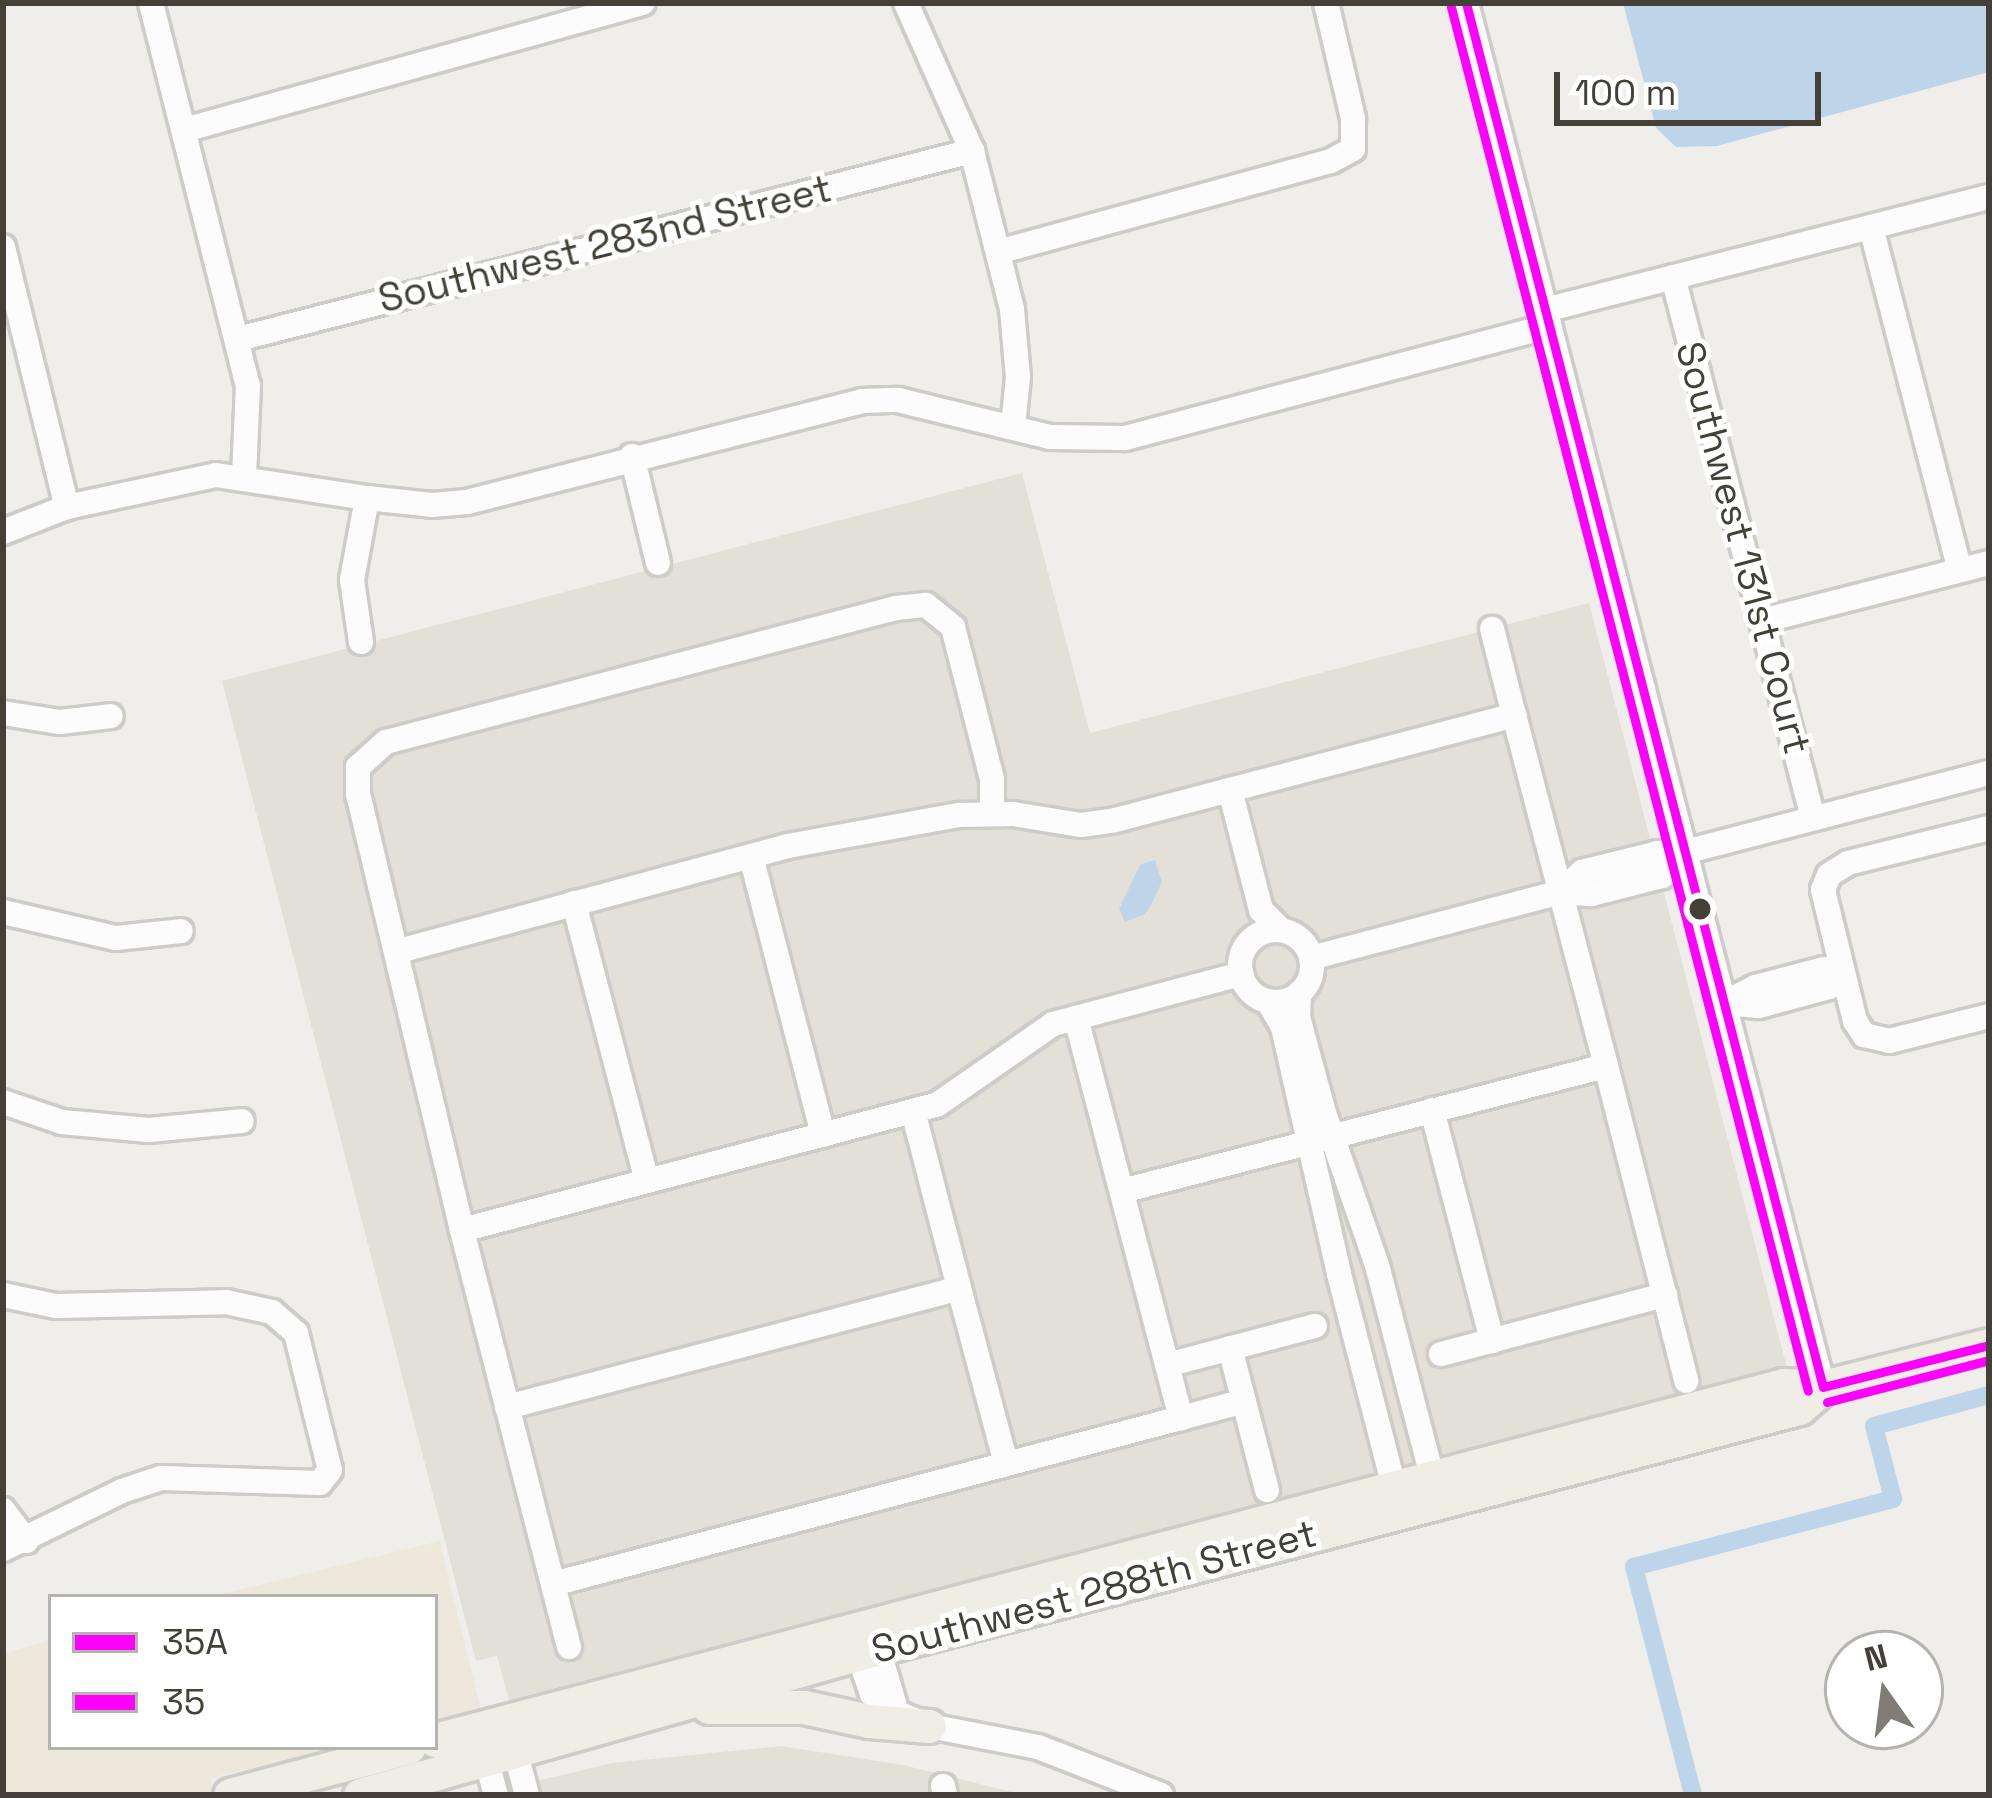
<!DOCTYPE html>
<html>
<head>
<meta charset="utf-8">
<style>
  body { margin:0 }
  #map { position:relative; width:1992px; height:1798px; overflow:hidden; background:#efeeea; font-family:"Space Grotesk",sans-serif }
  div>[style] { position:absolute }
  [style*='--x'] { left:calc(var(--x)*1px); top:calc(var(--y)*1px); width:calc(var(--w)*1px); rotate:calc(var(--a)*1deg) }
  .residential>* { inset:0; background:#e3e0d8 }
  .commercial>* { inset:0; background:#eee7db }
  .water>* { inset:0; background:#bed5e9 }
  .canal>* { height:18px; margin:-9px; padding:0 9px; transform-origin:9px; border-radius:9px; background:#bed5e9 }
  .roads { filter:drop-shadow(3px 0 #cdccc8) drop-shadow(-3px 0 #cdccc8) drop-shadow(0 3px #cdccc8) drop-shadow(0 -3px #cdccc8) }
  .minor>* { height:24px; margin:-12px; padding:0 12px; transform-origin:12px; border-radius:12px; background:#fdfcfc }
  .minor>.ring { margin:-12px; padding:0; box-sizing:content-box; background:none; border:24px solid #fdfcfc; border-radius:50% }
  .major>* { height:33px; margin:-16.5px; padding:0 16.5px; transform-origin:16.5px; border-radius:16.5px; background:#f0ede4 }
  .bus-1>* { height:9px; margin:-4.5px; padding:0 4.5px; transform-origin:4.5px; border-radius:4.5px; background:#f0f }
  .bus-2>* { height:9px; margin:-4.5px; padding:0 4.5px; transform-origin:4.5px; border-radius:4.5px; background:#f0f }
  .dots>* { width:33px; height:33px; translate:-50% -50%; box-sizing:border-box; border:6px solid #fff; border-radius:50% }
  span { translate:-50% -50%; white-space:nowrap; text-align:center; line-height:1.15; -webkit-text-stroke:10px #fff; paint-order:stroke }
  .street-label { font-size:39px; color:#444037 }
  .frame { position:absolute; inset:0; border:6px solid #444037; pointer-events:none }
  .legend { position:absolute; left:48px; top:1594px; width:390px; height:156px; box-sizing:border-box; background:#fff; border:3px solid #b4b3af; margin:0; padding:15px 21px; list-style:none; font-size:36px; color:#444037 }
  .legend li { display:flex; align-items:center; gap:24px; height:60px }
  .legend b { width:60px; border:3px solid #b4b3af }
  .north { position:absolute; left:1824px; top:1630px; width:120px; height:120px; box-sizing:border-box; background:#fff; border:3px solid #b4b3af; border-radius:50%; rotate:346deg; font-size:33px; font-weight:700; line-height:48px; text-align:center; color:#444037 }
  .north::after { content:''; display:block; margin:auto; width:42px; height:54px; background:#807d76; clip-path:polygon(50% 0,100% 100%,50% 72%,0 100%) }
  .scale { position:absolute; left:1554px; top:72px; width:267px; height:54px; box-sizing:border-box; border:6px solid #444037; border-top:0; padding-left:15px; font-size:36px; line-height:42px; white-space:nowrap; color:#444037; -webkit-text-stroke:9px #fff; paint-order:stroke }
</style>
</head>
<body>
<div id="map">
  <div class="residential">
    <i style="clip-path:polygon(1022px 473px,1090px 733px,1589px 603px,1787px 1368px,509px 1700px,497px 1656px,476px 1661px,222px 681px)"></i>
    <i style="clip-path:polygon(781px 1746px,903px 1765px,1024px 1795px,478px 1795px,612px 1763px)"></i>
  </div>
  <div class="commercial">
    <i style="clip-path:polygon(440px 1541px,482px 1715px,435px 1726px,435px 1597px,210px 1597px)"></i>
    <i style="clip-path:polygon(51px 1640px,51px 1747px,345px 1747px,210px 1778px,214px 1795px,3px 1795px,3px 1654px)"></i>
  </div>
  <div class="water">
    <i style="clip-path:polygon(1623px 3px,1989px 3px,1989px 72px,1717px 146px,1676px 147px,1656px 128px)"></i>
    <i style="clip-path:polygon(1155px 860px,1162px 882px,1151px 905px,1145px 914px,1125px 922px,1119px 909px,1140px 865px)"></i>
  </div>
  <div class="canal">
    <i style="--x:1693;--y:1795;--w:236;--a:-104.5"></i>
    <i style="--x:1634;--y:1567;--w:268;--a:-14.7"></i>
    <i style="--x:1893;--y:1499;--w:75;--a:-104.6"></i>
    <i style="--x:1874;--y:1426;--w:119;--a:-15.1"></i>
  </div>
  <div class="roads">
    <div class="minor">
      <i style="--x:151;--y:3;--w:394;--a:75.8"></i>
      <i style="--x:248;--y:385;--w:92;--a:92.5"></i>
      <i style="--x:906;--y:3;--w:162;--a:66"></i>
      <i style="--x:972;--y:151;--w:163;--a:75.8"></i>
      <i style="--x:1012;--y:309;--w:68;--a:85"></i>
      <i style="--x:1018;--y:377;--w:50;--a:95.7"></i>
      <i style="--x:1466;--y:3;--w:1429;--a:75.54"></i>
      <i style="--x:184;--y:130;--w:476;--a:-15.5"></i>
      <i style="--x:1871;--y:227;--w:354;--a:75.5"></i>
      <i style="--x:3;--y:247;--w:268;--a:76.2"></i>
      <i style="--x:998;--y:252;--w:345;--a:-15.3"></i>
      <i style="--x:1331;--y:161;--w:25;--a:-29"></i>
      <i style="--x:1353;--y:149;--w:31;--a:-90"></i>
      <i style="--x:1353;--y:118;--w:118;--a:-103.2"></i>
      <i style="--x:1673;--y:277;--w:559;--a:75.49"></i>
      <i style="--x:1545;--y:310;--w:458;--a:-14.3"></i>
      <i style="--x:238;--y:339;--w:758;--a:-14.37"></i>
      <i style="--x:632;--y:456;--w:110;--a:76.3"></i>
      <i style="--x:3;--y:532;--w:69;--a:-21.3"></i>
      <i style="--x:67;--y:507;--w:152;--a:-12.1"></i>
      <i style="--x:216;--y:475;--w:153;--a:8.7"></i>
      <i style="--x:367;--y:498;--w:65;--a:6.1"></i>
      <i style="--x:432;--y:505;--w:35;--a:-5"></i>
      <i style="--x:467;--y:502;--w:408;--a:-14.3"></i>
      <i style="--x:862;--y:401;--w:36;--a:-2"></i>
      <i style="--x:898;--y:400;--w:156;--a:13.7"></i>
      <i style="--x:1050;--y:437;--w:75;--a:0.8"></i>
      <i style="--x:1125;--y:438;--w:439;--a:-14.8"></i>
      <i style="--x:1762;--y:621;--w:234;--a:-14.3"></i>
      <i style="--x:361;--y:642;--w:63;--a:-98.3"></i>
      <i style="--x:352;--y:580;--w:83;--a:-79.6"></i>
      <i style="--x:3;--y:713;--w:58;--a:9"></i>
      <i style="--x:60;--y:722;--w:51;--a:-6.7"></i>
      <i style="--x:1514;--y:715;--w:363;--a:75.3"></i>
      <i style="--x:1230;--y:790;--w:124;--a:75.5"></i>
      <i style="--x:1261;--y:910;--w:28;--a:45"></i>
      <i style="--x:1989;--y:828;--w:145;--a:166.1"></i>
      <i style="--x:1848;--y:863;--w:22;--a:148"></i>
      <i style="--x:1829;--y:875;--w:16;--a:112"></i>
      <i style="--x:1823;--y:890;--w:135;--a:76.3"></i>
      <i style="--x:1855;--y:1021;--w:17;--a:57"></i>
      <i style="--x:1864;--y:1035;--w:26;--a:13"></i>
      <i style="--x:1889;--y:1041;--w:103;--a:-14"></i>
      <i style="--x:751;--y:856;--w:288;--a:75.5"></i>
      <i style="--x:1561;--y:892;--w:29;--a:-44"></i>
      <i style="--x:1582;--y:872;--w:78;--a:-14"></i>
      <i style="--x:1658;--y:853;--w:27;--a:-2"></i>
      <i style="--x:1685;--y:852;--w:314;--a:-14.6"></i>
      <i style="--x:574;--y:903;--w:287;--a:75.3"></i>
      <i style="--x:3;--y:912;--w:116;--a:13"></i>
      <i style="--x:116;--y:938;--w:65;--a:-6.1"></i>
      <i class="ring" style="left:1240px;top:930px;width:48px;height:48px"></i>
      <i style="--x:399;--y:951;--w:403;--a:-15.1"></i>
      <i style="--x:788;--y:846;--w:174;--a:-10.3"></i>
      <i style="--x:959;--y:815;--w:54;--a:-1.1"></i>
      <i style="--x:1013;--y:814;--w:69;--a:9.2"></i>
      <i style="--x:1081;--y:825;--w:34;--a:-8"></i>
      <i style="--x:1115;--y:820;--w:413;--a:-14.7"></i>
      <i style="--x:1514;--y:715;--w:89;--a:-104.3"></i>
      <i style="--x:1311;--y:958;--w:259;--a:-14.8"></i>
      <i style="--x:1561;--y:892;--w:31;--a:4"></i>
      <i style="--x:1592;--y:894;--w:72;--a:-14.4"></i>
      <i style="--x:1662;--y:876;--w:33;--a:-46"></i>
      <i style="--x:1824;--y:969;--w:20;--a:15"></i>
      <i style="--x:1843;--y:974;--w:19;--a:137"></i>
      <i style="--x:1829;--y:987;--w:73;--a:164.8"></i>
      <i style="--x:1759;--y:1006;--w:35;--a:-175"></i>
      <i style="--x:1724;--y:1003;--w:35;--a:-27"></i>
      <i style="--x:1755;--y:987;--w:71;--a:-14.6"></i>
      <i style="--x:1299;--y:993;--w:24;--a:92"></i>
      <i style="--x:1298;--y:1017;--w:99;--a:74.8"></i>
      <i style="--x:1324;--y:1113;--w:161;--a:70.8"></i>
      <i style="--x:1377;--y:1265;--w:207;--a:75.4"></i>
      <i style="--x:1429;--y:1465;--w:12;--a:76"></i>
      <i style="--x:1432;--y:1477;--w:16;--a:117"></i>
      <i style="--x:1268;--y:1001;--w:30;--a:60"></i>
      <i style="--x:1283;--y:1027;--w:253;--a:77.2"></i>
      <i style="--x:1339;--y:1274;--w:220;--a:75.5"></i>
      <i style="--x:1394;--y:1487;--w:15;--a:42"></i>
      <i style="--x:1076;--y:1018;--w:414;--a:75.3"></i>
      <i style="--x:1181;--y:1418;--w:65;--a:-15.1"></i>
      <i style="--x:3;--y:1102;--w:62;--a:18.7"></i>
      <i style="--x:62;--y:1122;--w:87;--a:5.3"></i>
      <i style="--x:149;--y:1130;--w:93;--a:-5.5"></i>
      <i style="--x:1432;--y:1110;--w:239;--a:75.4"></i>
      <i style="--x:913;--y:1111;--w:183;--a:75.4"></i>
      <i style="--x:1122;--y:1191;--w:500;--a:-14.5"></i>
      <i style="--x:1606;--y:1066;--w:325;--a:75.7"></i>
      <i style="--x:462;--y:1230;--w:492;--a:-14.8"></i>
      <i style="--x:938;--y:1104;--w:140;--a:-34.8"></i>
      <i style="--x:1053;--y:1024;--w:195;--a:-14.9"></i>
      <i style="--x:3;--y:1295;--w:54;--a:11.7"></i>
      <i style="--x:56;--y:1306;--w:170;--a:-1.3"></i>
      <i style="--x:226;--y:1302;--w:47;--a:12.3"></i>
      <i style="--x:272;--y:1312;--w:32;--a:41"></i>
      <i style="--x:296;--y:1333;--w:141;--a:76.1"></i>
      <i style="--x:330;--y:1470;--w:16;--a:128"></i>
      <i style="--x:320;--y:1483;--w:159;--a:-178.2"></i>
      <i style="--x:161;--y:1478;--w:41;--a:161.6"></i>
      <i style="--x:122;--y:1491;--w:132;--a:154"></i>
      <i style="--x:1230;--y:1348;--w:147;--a:75.4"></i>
      <i style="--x:1441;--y:1354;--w:232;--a:-14.8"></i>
      <i style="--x:1167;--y:1365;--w:153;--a:-14.8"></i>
      <i style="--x:507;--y:1407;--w:467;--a:-14.7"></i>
      <i style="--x:959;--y:1288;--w:182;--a:75"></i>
      <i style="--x:3;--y:1510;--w:39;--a:53"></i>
      <i style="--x:553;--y:1584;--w:650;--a:-14.81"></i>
      <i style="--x:874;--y:1635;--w:81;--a:73.6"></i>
      <i style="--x:853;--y:1638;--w:59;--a:71.3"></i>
      <i style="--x:872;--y:1694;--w:31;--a:37"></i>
      <i style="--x:897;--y:1713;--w:35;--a:22"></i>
      <i style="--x:929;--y:1726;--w:111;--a:10.9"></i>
      <i style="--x:1038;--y:1747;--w:132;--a:21.3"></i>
      <i style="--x:569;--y:1647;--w:431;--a:-104.4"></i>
      <i style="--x:462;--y:1230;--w:447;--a:-103.4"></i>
      <i style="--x:358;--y:795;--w:28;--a:-90"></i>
      <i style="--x:358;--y:767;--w:38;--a:-42"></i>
      <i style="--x:386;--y:742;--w:527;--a:-14.72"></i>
      <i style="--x:896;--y:608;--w:30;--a:-6"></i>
      <i style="--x:926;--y:605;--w:35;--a:39"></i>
      <i style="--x:953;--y:627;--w:157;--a:75.6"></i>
      <i style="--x:992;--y:779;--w:34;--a:90"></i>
      <i style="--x:516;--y:1754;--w:42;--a:75"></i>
      <i style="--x:487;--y:1762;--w:34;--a:75"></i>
      <i style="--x:943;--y:1786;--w:9;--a:77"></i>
    </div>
    <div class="major">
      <i style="--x:709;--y:1707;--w:95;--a:0"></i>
      <i style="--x:804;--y:1707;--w:66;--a:12.2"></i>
      <i style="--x:869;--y:1721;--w:60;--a:4.8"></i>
      <i style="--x:435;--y:1740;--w:1394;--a:-14.75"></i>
      <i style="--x:1783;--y:1385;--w:40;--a:2.9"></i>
      <i style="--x:1823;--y:1387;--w:171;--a:-14.2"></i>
      <i style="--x:230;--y:1795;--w:185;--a:-15"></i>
      <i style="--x:360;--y:1795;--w:517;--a:-15.84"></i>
      <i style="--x:857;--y:1654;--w:974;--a:-14.64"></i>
      <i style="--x:1799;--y:1408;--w:32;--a:-41"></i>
    </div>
  </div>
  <div class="bus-1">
    <i style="--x:1466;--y:3;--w:1429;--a:75.54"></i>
    <i style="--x:1823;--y:1387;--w:171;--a:-14.2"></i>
  </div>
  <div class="bus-2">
    <i style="--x:1451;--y:7;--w:1429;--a:75.54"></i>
    <i style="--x:1827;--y:1402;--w:167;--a:-14.5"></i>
  </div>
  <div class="dots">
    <i style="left:1700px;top:909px;background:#444037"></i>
  </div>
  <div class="street-label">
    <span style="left:605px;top:244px;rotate:-14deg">Southwest 283nd Street</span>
    <span style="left:1743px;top:548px;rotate:75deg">Southwest 131st Court</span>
    <span style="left:1094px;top:1592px;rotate:-15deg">Southwest 288th Street</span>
  </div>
  <div class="frame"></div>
  <ul class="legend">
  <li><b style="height:15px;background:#f0f"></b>35A</li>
  <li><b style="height:15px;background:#f0f"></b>35</li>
  </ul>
  <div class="north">N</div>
  <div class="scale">100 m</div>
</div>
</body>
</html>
